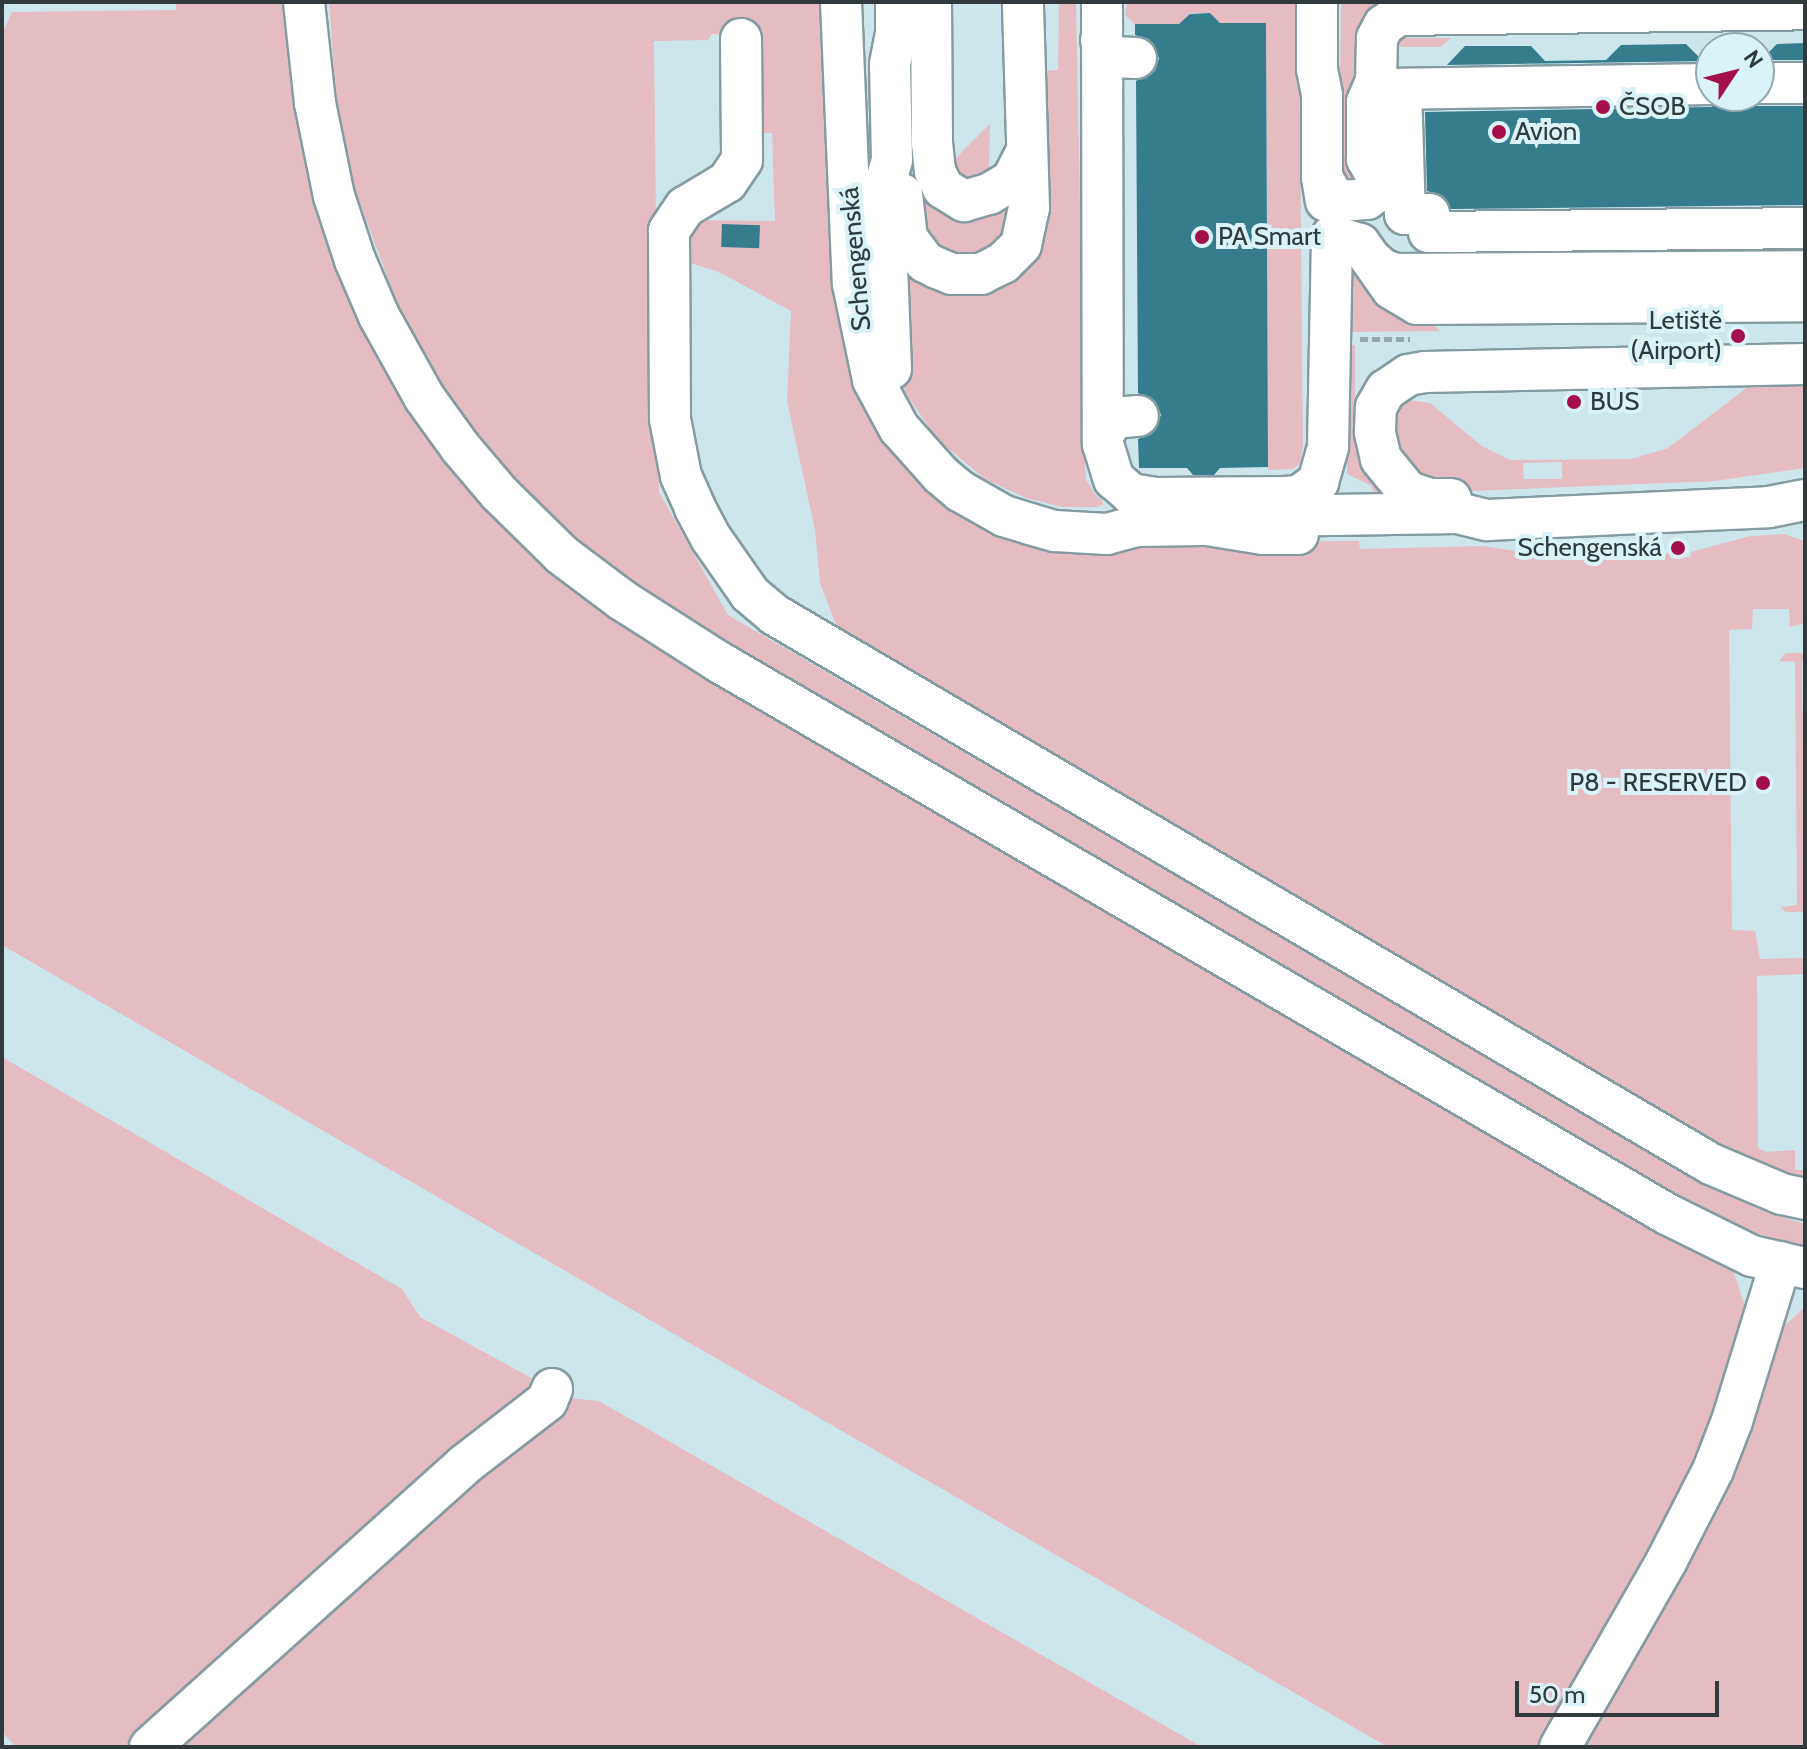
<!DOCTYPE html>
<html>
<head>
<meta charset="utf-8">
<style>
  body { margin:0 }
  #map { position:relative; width:1807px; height:1749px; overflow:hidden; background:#cde6ec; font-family:Cabin,sans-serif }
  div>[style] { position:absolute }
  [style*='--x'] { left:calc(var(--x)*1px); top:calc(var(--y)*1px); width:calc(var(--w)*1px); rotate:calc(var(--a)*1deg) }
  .green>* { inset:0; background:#e6bcc3 }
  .building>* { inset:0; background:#357c8c; transform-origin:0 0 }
  .path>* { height:5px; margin-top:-2.5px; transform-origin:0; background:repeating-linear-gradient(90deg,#95a9ad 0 8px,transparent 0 12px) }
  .roads { filter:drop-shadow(2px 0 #849ba1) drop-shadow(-2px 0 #849ba1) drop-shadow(0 2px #849ba1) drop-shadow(0 -2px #849ba1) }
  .minor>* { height:40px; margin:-20px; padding:0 20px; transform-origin:20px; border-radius:20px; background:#fff }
  .dots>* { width:22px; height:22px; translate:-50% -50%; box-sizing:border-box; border:4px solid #daf3f9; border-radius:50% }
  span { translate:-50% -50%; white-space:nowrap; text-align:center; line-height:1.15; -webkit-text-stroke:8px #daf3f9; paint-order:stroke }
  .poi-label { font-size:26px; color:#303a3c }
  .left { translate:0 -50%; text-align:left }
  .right { translate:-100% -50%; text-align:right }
  .street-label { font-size:26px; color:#303a3c }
  .frame { position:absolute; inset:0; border:4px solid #303a3c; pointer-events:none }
  .north { position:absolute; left:1695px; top:32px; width:80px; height:80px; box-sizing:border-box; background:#daf3f9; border:2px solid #96a9ad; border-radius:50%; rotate:55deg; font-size:22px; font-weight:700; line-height:32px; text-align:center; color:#303a3c }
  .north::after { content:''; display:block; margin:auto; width:28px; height:36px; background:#a50f49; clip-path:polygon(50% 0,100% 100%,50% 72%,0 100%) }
  .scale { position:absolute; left:1515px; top:1681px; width:204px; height:36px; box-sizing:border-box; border:4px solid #303a3c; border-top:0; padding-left:10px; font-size:24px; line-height:28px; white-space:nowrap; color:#303a3c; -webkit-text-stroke:6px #daf3f9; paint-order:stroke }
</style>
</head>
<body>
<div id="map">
  <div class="green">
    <i style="clip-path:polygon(176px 2px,283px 2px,300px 140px,328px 243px,363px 330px,428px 437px,456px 474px,485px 508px,557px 578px,642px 638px,1733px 1270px,1746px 1309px,1696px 1468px,1543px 1747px,1388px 1747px,2px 945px,2px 34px,12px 12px,176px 10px)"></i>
    <i style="clip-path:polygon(329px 2px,828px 2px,830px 212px,847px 310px,915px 460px,1098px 543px,1359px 541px,1360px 549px,1483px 546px,1563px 558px,1670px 553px,1671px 558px,1690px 557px,1691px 552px,1750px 536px,1784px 534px,1802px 540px,1805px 542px,1805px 623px,1790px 627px,1789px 609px,1753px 609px,1752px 629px,1729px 630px,1732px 930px,1755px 931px,1760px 959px,1805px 958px,1805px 974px,1757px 976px,1758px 1148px,1766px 1152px,1795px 1150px,1795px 1170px,1805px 1170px,1805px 1185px,1753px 1167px,838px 630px,820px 583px,815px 530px,787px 401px,791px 311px,719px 272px,678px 259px,680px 220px,775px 221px,772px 133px,754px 133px,751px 36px,712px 34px,708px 40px,654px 41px,659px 492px,728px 615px,1706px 1185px,1763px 1211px,1805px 1224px,1805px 1249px,1739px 1227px,1704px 1209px,745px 655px,604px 562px,540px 505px,488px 449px,441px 384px,399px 308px,352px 182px,336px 96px)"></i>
    <i style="clip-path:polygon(1059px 2px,1076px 2px,1085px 460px,1086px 480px,1097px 497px,1102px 499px,1103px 505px,1096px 507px,1062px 507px,1026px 498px,985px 479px,937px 439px,907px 395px,899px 376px,901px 253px,995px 279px,1043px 71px,1058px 70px)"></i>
    <i style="clip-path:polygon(1127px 2px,1299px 2px,1303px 446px,1300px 463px,1293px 469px,1268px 470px,1266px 23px,1216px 23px,1210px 13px,1190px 13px,1184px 24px,1135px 24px,1125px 15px)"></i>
    <i style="clip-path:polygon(1341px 2px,1393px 2px,1370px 13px,1362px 21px,1357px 35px,1356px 185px,1339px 180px)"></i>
    <i style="clip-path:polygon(1420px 20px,1406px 38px,1451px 38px,1441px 47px,1392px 47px,1387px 34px)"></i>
    <i style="clip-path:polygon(990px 124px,989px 169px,976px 181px,959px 178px,954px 163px,957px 157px)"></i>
    <i style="clip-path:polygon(920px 176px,934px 204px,953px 218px,986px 218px,1012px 200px,1012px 224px,985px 258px,935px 258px,905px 177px)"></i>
    <i style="clip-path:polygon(1345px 254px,1422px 312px,1440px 331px,1348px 332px)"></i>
    <i style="clip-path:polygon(1348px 345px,1355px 345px,1355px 448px,1364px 471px,1388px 495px,1376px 507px,1372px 486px,1347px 474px)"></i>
    <i style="clip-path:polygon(evenodd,1805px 373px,1805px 468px,1715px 481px,1447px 492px,1407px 481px,1389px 414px,1409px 400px,1430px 403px,1482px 446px,1510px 460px,1631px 459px,1668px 448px,1753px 383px,1805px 373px,1562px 462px,1562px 479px,1524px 479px,1523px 463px,1562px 462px)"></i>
    <i style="clip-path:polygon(1786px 653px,1805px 653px,1802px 662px,1805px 912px,1785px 912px,1781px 907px,1797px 905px,1795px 662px,1779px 661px)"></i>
    <i style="clip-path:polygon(2px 1057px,402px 1289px,420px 1317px,568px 1398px,599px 1401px,1202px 1747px,16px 1747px,2px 1732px)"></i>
    <i style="clip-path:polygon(1805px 1307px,1805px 1747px,1577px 1747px,1781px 1329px)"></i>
  </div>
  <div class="building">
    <i style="clip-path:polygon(1210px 13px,1220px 23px,1266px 23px,1268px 467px,1220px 468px,1214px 475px,1193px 475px,1187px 468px,1139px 468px,1138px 439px,1152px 434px,1161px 415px,1156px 402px,1138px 393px,1136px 81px,1155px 71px,1159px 58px,1149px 39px,1135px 35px,1135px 24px,1179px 24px,1190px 14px)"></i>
    <i style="clip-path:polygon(1805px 43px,1805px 60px,1761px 60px,1777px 44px)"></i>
    <i style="clip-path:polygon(1686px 44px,1701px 59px,1711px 61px,1447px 65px,1465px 46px,1531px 46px,1545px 61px,1606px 60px,1621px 45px)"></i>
    <i style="clip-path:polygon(1730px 96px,1740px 96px,1758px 106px,1805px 106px,1805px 205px,1451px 209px,1441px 195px,1427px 191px,1425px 112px,1711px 107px)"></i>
    <i style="left:722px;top:224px;width:38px;height:23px;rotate:2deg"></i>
  </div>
  <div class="path">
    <i style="--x:1360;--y:339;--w:50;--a:0"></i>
  </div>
  <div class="roads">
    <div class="minor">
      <i style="--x:304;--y:2;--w:102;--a:83.8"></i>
      <i style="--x:315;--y:103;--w:95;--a:78.5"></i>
      <i style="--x:334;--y:196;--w:67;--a:71.8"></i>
      <i style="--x:355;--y:260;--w:61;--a:66.8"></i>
      <i style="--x:379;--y:316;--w:93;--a:60.9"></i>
      <i style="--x:424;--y:397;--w:62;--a:54.2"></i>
      <i style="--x:460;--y:447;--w:60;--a:49.7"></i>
      <i style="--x:499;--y:493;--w:88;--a:44.5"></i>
      <i style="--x:562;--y:555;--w:75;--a:36.9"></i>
      <i style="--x:622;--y:600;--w:115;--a:32.6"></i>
      <i style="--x:719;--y:662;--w:1097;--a:30.21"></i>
      <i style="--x:1667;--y:1214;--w:95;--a:26.3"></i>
      <i style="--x:1752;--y:1256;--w:54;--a:12.8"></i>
      <i style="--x:841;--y:2;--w:282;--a:87.6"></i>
      <i style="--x:853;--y:284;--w:98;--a:78.2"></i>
      <i style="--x:873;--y:380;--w:55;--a:61.6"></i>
      <i style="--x:899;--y:428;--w:63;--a:48.2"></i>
      <i style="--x:941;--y:475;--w:25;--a:40"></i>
      <i style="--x:960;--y:491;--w:51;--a:29.6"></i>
      <i style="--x:1004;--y:516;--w:27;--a:17"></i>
      <i style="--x:1030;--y:524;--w:26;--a:16"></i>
      <i style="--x:1055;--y:531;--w:52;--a:3.3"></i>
      <i style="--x:1107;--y:534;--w:30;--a:-15"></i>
      <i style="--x:1136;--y:526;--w:67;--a:-0.9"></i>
      <i style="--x:931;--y:2;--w:141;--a:89.6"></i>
      <i style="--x:932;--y:143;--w:28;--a:84"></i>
      <i style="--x:935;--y:171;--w:19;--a:65"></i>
      <i style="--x:943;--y:188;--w:25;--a:32"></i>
      <i style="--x:964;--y:201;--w:26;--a:-16"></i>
      <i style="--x:989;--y:194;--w:27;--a:-31"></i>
      <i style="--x:1012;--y:180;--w:33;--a:-63"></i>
      <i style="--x:1102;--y:2;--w:442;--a:89.9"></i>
      <i style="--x:1103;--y:444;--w:37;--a:73"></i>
      <i style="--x:1114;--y:479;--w:23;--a:41"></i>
      <i style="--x:1131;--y:494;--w:25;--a:9"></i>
      <i style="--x:1156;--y:498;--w:129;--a:-0.4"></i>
      <i style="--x:1285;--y:497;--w:14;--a:-4"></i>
      <i style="--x:1299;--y:496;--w:24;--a:-36"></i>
      <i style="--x:1318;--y:482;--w:37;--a:-74"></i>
      <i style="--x:1328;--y:446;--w:210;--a:-88.9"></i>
      <i style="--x:1332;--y:236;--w:29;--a:16"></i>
      <i style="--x:1360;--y:244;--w:55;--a:54.6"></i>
      <i style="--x:1392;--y:289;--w:29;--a:31"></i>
      <i style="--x:1417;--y:304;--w:388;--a:-0.4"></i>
      <i style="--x:1317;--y:2;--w:67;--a:90"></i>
      <i style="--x:1317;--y:69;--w:26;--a:79"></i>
      <i style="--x:1322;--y:95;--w:82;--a:90"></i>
      <i style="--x:1322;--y:177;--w:24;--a:81"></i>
      <i style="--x:741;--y:39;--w:121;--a:89.5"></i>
      <i style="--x:742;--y:160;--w:27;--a:124"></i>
      <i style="--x:727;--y:182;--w:49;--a:149.2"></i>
      <i style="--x:685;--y:207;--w:29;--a:124"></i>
      <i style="--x:669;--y:231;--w:188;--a:89.7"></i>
      <i style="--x:670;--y:419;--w:58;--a:79.1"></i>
      <i style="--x:681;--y:476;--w:35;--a:66"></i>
      <i style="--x:695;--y:508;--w:34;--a:62"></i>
      <i style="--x:711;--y:538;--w:68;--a:55.1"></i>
      <i style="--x:750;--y:594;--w:33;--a:40"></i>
      <i style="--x:775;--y:615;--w:1085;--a:30.39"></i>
      <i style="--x:1711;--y:1164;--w:77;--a:22.9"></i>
      <i style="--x:1782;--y:1194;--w:24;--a:12"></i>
      <i style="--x:1101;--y:40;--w:19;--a:65"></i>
      <i style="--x:1109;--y:57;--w:27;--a:2"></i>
      <i style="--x:1759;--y:83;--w:46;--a:0"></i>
      <i style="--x:1711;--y:84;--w:310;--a:179.1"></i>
      <i style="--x:1401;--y:89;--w:125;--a:88.2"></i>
      <i style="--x:1405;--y:214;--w:24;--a:0"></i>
      <i style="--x:1429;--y:214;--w:18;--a:90"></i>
      <i style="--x:1429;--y:232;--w:376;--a:-0.6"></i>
      <i style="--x:1322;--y:177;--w:21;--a:61"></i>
      <i style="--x:1332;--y:195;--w:13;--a:29"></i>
      <i style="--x:1343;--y:201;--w:24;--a:-5"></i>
      <i style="--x:1367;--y:199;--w:10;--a:-37"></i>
      <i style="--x:1375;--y:193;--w:16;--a:-83"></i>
      <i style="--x:1377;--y:177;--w:21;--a:-119"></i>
      <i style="--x:1367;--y:159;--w:57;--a:-90"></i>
      <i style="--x:1367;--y:102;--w:23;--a:-67"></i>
      <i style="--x:1376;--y:81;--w:43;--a:-88.7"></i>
      <i style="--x:1377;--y:38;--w:15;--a:-62"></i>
      <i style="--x:1384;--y:25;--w:18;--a:-34"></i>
      <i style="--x:1399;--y:15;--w:406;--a:-0.8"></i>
      <i style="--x:902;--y:194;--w:44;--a:83.5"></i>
      <i style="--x:907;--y:238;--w:30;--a:53"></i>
      <i style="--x:925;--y:262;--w:13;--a:27"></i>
      <i style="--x:937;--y:268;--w:16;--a:22"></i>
      <i style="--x:952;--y:274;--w:29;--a:0"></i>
      <i style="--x:981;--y:274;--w:25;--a:-27"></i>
      <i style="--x:1003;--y:263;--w:25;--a:-45"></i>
      <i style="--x:1021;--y:245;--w:38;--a:-78"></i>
      <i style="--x:1029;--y:208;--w:206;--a:-91.7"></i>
      <i style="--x:1372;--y:260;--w:13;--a:42"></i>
      <i style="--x:1382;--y:269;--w:14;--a:21"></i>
      <i style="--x:1395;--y:274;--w:410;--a:-0.4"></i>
      <i style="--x:891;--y:369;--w:181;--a:-92.2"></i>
      <i style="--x:884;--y:188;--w:29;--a:-74"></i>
      <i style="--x:892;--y:160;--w:96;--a:-91.2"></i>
      <i style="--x:890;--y:64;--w:33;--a:-79"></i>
      <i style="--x:896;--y:32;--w:30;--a:-90"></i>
      <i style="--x:1103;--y:434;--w:19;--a:-55"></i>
      <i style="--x:1114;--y:418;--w:24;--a:-5"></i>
      <i style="--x:1451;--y:499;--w:21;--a:180"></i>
      <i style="--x:1430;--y:499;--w:23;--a:-162"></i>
      <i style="--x:1408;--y:492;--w:43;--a:-129.3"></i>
      <i style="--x:1381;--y:459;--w:28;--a:-103"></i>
      <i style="--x:1375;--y:432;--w:25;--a:-88"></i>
      <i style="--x:1376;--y:407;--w:20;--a:-60"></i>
      <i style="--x:1386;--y:390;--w:27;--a:-34"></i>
      <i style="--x:1408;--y:375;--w:17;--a:-10"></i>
      <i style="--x:1425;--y:372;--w:380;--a:-1.2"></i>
      <i style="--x:1267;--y:516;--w:191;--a:-0.9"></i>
      <i style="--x:1458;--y:513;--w:30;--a:14"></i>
      <i style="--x:1487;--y:520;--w:282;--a:-2.6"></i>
      <i style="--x:1769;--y:507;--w:37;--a:-11"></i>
      <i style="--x:1207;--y:525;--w:57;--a:9.1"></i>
      <i style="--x:1263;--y:534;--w:35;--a:0"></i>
      <i style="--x:150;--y:1747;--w:422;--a:-41.9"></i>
      <i style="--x:464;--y:1465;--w:105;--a:-37.6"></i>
      <i style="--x:547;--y:1401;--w:13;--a:-67"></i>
      <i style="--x:1560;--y:1747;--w:215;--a:-60.2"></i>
      <i style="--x:1667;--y:1560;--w:101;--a:-62.9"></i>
      <i style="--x:1713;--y:1470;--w:53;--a:-68.8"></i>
      <i style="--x:1732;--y:1421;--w:166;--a:-72.9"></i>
    </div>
  </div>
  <div class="dots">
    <i style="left:1603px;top:107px;background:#a50f49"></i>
    <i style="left:1499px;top:132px;background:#a50f49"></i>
    <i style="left:1202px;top:237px;background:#a50f49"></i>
    <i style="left:1738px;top:336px;background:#a50f49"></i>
    <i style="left:1574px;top:402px;background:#a50f49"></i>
    <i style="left:1678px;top:548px;background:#a50f49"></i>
    <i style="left:1763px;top:783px;background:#a50f49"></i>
  </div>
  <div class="poi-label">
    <span class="left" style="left:1619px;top:107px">ČSOB</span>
    <span class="left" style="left:1515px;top:132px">Avion</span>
    <span class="left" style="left:1218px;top:237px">PA Smart</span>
    <span class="right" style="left:1722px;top:336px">Letiště<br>(Airport)</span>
    <span class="left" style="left:1590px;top:402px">BUS</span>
    <span class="right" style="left:1662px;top:548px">Schengenská</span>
    <span class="right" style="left:1747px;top:783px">P8 - RESERVED</span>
  </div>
  <div class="street-label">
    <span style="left:856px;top:259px;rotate:-95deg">Schengenská</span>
  </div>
  <div class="frame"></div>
  <div class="north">N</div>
  <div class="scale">50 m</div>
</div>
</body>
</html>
